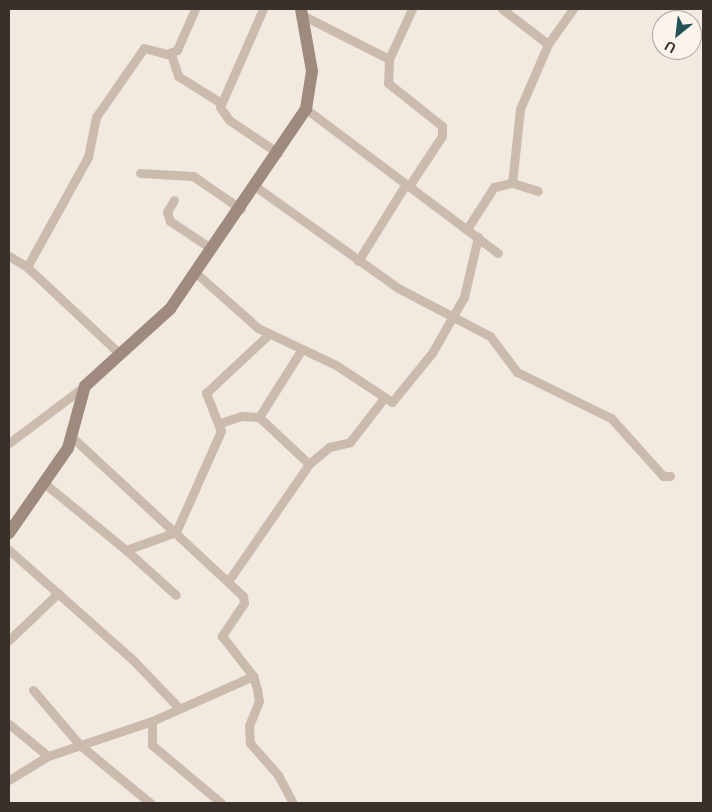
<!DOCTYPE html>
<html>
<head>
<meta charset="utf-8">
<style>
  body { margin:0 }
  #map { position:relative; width:712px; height:812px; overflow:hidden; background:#f2eae1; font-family:Arial,sans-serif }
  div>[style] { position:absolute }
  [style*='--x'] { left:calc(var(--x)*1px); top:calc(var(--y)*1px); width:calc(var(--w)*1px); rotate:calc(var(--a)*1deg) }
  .street>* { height:9px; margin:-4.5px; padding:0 4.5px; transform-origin:4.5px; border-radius:4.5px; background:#cabbad }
  .secondary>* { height:12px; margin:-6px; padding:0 6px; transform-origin:6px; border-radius:6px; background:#9e8b7e }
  span { translate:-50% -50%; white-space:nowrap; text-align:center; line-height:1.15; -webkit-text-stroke:5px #faf4ed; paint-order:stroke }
  .frame { position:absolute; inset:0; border:10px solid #39302b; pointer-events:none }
  .north { position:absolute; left:652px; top:10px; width:50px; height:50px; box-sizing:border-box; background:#faf4ed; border:1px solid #ada69f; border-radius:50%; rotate:209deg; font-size:14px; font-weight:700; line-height:20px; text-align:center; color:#39302b }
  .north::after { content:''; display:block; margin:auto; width:18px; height:22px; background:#235358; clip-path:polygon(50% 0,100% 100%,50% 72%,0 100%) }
</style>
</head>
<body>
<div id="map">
  <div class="street">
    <i style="--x:263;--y:9;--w:107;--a:113.7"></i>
    <i style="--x:220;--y:107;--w:16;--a:55"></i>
    <i style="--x:229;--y:120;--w:59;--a:34"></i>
    <i style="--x:502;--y:9;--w:58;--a:37.3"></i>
    <i style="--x:302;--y:15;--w:97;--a:26.8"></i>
    <i style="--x:389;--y:59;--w:55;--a:-65.3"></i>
    <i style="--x:171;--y:54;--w:23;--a:72"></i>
    <i style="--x:178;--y:76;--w:51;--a:32.1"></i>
    <i style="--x:389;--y:59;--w:24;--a:92"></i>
    <i style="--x:388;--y:83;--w:69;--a:38.5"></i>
    <i style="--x:442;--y:126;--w:10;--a:90"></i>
    <i style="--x:442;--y:136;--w:60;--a:123.4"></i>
    <i style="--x:306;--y:109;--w:240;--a:36.9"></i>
    <i style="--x:140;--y:173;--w:53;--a:3.2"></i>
    <i style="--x:193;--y:176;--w:58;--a:34.5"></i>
    <i style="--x:512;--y:183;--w:74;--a:-83.8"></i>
    <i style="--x:520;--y:109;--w:71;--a:-66.7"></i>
    <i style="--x:548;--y:44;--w:43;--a:-54.5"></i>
    <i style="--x:256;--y:187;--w:174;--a:35.4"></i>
    <i style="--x:398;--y:288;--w:104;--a:27.6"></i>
    <i style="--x:490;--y:336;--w:45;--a:53.1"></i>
    <i style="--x:517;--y:372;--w:105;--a:26.1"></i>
    <i style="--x:611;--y:418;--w:78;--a:48.1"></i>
    <i style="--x:663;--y:476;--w:7;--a:0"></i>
    <i style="--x:174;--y:200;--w:14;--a:120"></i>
    <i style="--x:167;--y:212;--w:9;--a:72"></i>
    <i style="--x:170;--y:221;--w:50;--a:33.7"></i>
    <i style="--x:467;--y:229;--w:50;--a:-57.3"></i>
    <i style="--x:494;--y:187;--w:18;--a:-13"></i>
    <i style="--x:512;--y:183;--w:27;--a:17"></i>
    <i style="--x:9;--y:256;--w:21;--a:31"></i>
    <i style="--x:27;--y:267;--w:127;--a:43.1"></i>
    <i style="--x:358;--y:261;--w:91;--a:-58.1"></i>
    <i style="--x:27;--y:267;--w:126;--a:-61"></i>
    <i style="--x:88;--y:157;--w:41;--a:-78.7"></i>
    <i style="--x:96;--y:117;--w:84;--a:-55.2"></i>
    <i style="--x:144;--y:48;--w:24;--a:15"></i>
    <i style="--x:167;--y:54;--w:11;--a:-22"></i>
    <i style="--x:177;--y:50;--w:45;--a:-66.3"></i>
    <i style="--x:196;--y:273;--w:83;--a:41.6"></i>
    <i style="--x:258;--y:328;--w:86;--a:25.4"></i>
    <i style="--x:336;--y:365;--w:67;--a:33.5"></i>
    <i style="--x:392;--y:402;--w:63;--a:-50.8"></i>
    <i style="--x:432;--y:353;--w:64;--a:-60.3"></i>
    <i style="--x:464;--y:297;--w:62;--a:-76.9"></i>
    <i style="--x:220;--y:423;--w:22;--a:-18"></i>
    <i style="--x:241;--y:416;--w:18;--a:3"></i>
    <i style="--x:73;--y:438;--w:232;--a:42.9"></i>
    <i style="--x:243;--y:596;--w:7;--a:82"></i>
    <i style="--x:244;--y:603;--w:40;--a:124"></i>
    <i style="--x:222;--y:636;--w:51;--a:52.2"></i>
    <i style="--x:253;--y:676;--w:14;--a:73"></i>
    <i style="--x:257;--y:689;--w:12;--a:81"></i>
    <i style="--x:259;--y:701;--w:27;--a:112"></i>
    <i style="--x:249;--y:726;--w:17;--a:87"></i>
    <i style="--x:250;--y:743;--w:43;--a:48.8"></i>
    <i style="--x:278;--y:775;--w:32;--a:62"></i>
    <i style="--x:9;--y:443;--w:95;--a:-36.9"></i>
    <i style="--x:309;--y:464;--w:26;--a:-40"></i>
    <i style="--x:329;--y:447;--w:22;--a:-13"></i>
    <i style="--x:350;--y:442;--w:56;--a:-52.3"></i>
    <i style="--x:44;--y:483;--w:106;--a:39.3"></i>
    <i style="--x:126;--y:550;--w:53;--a:-19.8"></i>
    <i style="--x:176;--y:532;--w:111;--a:-66"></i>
    <i style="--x:221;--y:431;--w:41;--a:-111.5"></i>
    <i style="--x:206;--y:393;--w:86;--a:-43.1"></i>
    <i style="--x:9;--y:550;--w:166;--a:41.6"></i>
    <i style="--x:133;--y:660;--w:66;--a:46.2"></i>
    <i style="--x:126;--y:550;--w:67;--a:42"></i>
    <i style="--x:229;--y:580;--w:141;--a:-55.4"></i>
    <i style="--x:309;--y:464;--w:69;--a:-136.8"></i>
    <i style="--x:259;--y:417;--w:80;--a:-57.7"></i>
    <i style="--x:9;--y:640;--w:68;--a:-43.8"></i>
    <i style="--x:33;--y:690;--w:72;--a:49.5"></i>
    <i style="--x:80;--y:745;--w:91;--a:39.6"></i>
    <i style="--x:152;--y:721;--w:24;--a:90"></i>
    <i style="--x:152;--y:745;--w:90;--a:40"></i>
    <i style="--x:9;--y:724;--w:50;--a:39.4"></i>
    <i style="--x:9;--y:780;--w:46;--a:-31.6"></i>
    <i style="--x:48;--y:756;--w:110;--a:-18.6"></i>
    <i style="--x:152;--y:721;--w:111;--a:-24"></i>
  </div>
  <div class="secondary">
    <i style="--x:9;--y:533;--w:103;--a:-55.2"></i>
    <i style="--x:68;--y:448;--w:64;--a:-74.7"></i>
    <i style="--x:85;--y:386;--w:115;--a:-42.2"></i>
    <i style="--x:170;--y:309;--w:242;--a:-55.8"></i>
    <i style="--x:306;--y:109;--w:38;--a:-81"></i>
    <i style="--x:312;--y:71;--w:63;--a:-100.1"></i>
  </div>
  <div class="frame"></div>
  <div class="north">U</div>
</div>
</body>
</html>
